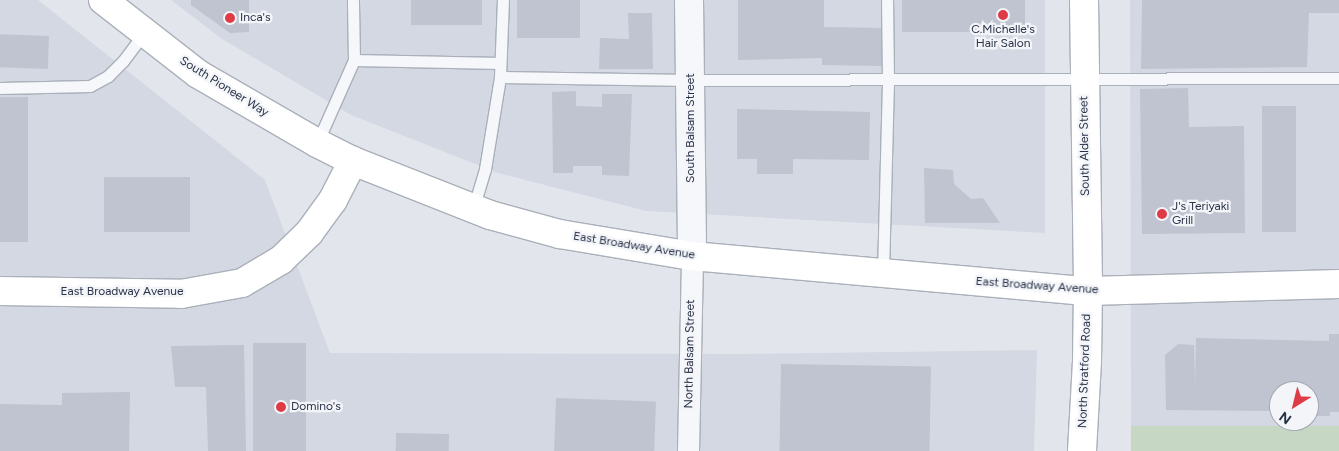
<!DOCTYPE html>
<html>
<head>
<meta charset="utf-8">
<style>
  body { margin:0 }
  #map { position:relative; width:1339px; height:451px; overflow:hidden; background:#e2e6ec; font-family:Figtree,sans-serif }
  div>[style] { position:absolute }
  [style*='--x'] { left:calc(var(--x)*1px); top:calc(var(--y)*1px); width:calc(var(--w)*1px); rotate:calc(var(--a)*1deg) }
  .built>* { inset:0; background:#d4d8e2 }
  .green>* { inset:0; background:#c6d7c3; transform-origin:0 0 }
  .building>* { inset:0; background:#bfc4d0; transform-origin:0 0 }
  .roads { filter:drop-shadow(1px 0 #aab0ba) drop-shadow(-1px 0 #aab0ba) drop-shadow(0 1px #aab0ba) drop-shadow(0 -1px #aab0ba) }
  .service>* { height:11px; margin:-5.5px; padding:0 5.5px; transform-origin:5.5px; border-radius:5.5px; background:#f6f7fa }
  .minor>* { height:21px; margin:-10.5px; padding:0 10.5px; transform-origin:10.5px; border-radius:10.5px; background:#f6f7fa }
  .tertiary>* { height:28px; margin:-14px; padding:0 14px; transform-origin:14px; border-radius:14px; background:#f6f7fa }
  .secondary>* { height:28px; margin:-14px; padding:0 14px; transform-origin:14px; border-radius:14px; background:#fff }
  .primary>* { height:28px; margin:-14px; padding:0 14px; transform-origin:14px; border-radius:14px; background:#fff }
  .dots>* { width:14px; height:14px; translate:-50% -50%; box-sizing:border-box; border:2px solid #f3f5f9; border-radius:50% }
  span { translate:-50% -50%; white-space:nowrap; text-align:center; line-height:1.15; -webkit-text-stroke:4.5px #f3f5f9; paint-order:stroke }
  .poi-label { font-size:12px; color:#283147 }
  .left { translate:0 -50%; text-align:left }
  .street-label { font-size:12px; color:#283147 }
  .north { position:absolute; left:1269px; top:381px; width:50px; height:50px; box-sizing:border-box; background:#f3f5f9; border:1px solid #a2a7b2; border-radius:50%; rotate:216deg; font-size:14px; font-weight:700; line-height:20px; text-align:center; color:#283147 }
  .north::after { content:''; display:block; margin:auto; width:18px; height:22px; background:#de3b47; clip-path:polygon(50% 0,100% 100%,50% 72%,0 100%) }
</style>
</head>
<body>
<div id="map">
  <div class="built">
    <i style="clip-path:polygon(0 0,38px 0,265px 180px,330px 353px,741px 354px,1037px 350px,1034px 451px,0 451px)"></i>
    <i style="clip-path:polygon(171px 0,1045px 0,1045px 233px,646px 211px,498px 173px,351px 115px,222px 39px)"></i>
    <i style="clip-path:polygon(evenodd,1130px 0,1339px 0,1339px 427px,1131px 426px,1130px 0,1279px 391px,1309px 391px,1309px 421px,1279px 421px,1279px 391px)"></i>
  </div>
  <div class="green">
    <i style="left:1131px;top:426px;width:208px;height:25px"></i>
  </div>
  <div class="building">
    <i style="clip-path:polygon(191px 0,249px 0,249px 32px,230px 33px,191px 5px)"></i>
    <i style="left:411px;top:0;width:71px;height:25px"></i>
    <i style="left:517px;top:0;width:63px;height:38px"></i>
    <i style="clip-path:polygon(738px 0,824px 0,824px 27px,883px 28px,882px 66px,822px 65px,822px 58px,738px 60px)"></i>
    <i style="left:902px;top:0;width:123px;height:32px"></i>
    <i style="clip-path:polygon(1142px 0,1339px 0,1339px 13px,1309px 13px,1307px 67px,1141px 69px)"></i>
    <i style="clip-path:polygon(628px 13px,652px 13px,653px 69px,599px 69px,600px 38px,629px 39px)"></i>
    <i style="left:49px;top:36px;width:33px;height:49px;rotate:92deg"></i>
    <i style="clip-path:polygon(1188px 88px,1189px 127px,1244px 126px,1245px 233px,1142px 234px,1140px 89px)"></i>
    <i style="clip-path:polygon(576px 91px,576px 106px,602px 107px,602px 94px,632px 94px,629px 176px,602px 175px,602px 166px,573px 166px,573px 173px,553px 173px,552px 92px)"></i>
    <i style="left:28px;top:97px;width:145px;height:28px;rotate:90deg"></i>
    <i style="left:1262px;top:106px;width:34px;height:126px"></i>
    <i style="clip-path:polygon(737px 109px,870px 112px,869px 160px,793px 159px,793px 174px,757px 174px,757px 159px,737px 159px)"></i>
    <i style="clip-path:polygon(924px 168px,953px 170px,954px 184px,971px 199px,983px 198px,1000px 223px,925px 223px)"></i>
    <i style="left:104px;top:177px;width:86px;height:55px"></i>
    <i style="clip-path:polygon(1329px 334px,1339px 334px,1339px 412px,1330px 412px,1330px 416px,1309px 416px,1309px 391px,1279px 391px,1279px 411px,1166px 410px,1165px 355px,1178px 344px,1194px 345px,1195px 384px,1196px 338px,1329px 341px)"></i>
    <i style="left:253px;top:343px;width:53px;height:108px"></i>
    <i style="clip-path:polygon(244px 345px,246px 451px,208px 451px,206px 387px,175px 387px,171px 346px)"></i>
    <i style="left:781px;top:364px;width:150px;height:87px;rotate:1deg"></i>
    <i style="clip-path:polygon(130px 392px,129px 451px,0 451px,0 404px,62px 405px,62px 393px)"></i>
    <i style="left:556px;top:398px;width:100px;height:53px;rotate:2deg"></i>
    <i style="left:396px;top:433px;width:53px;height:18px;rotate:1deg"></i>
  </div>
  <div class="roads">
    <div class="service">
      <i style="--x:354;--y:60;--w:146;--a:1.2"></i>
      <i style="--x:500;--y:77;--w:191;--a:0.9"></i>
      <i style="--x:691;--y:80;--w:648;--a:-0.18"></i>
      <i style="--x:0;--y:88;--w:90;--a:-1.3"></i>
      <i style="--x:90;--y:86;--w:21;--a:-29"></i>
      <i style="--x:108;--y:76;--w:21;--a:-45"></i>
      <i style="--x:123;--y:61;--w:35;--a:-53"></i>
      <i style="--x:317;--y:143;--w:91;--a:-66"></i>
      <i style="--x:354;--y:60;--w:60;--a:-91"></i>
      <i style="--x:473;--y:209;--w:42;--a:-73.3"></i>
      <i style="--x:485;--y:169;--w:93;--a:-80.7"></i>
      <i style="--x:500;--y:77;--w:77;--a:-87.8"></i>
      <i style="--x:883;--y:273;--w:194;--a:-88.5"></i>
      <i style="--x:888;--y:79;--w:79;--a:-90.7"></i>
    </div>
    <div class="minor">
      <i style="--x:688;--y:451;--w:195;--a:-88.8"></i>
    </div>
    <div class="tertiary">
      <i style="--x:689;--y:0;--w:256;--a:89.3"></i>
    </div>
    <div class="secondary">
      <i style="--x:1084;--y:0;--w:291;--a:89.2"></i>
    </div>
    <div class="primary">
      <i style="--x:103;--y:0;--w:120;--a:37.9"></i>
      <i style="--x:198;--y:74;--w:138;--a:30.1"></i>
      <i style="--x:317;--y:143;--w:40;--a:26.6"></i>
      <i style="--x:353;--y:161;--w:147;--a:21.5"></i>
      <i style="--x:490;--y:215;--w:73;--a:15.2"></i>
      <i style="--x:560;--y:234;--w:134;--a:9.5"></i>
      <i style="--x:692;--y:256;--w:398;--a:5.1"></i>
      <i style="--x:1088;--y:291;--w:251;--a:-1.6"></i>
      <i style="--x:0;--y:291;--w:181;--a:0.9"></i>
      <i style="--x:181;--y:294;--w:62;--a:-10.2"></i>
      <i style="--x:242;--y:283;--w:45;--a:-30.5"></i>
      <i style="--x:281;--y:260;--w:39;--a:-44"></i>
      <i style="--x:309;--y:233;--w:41;--a:-54"></i>
      <i style="--x:333;--y:200;--w:44;--a:-62.9"></i>
      <i style="--x:1082;--y:451;--w:90;--a:-86.8"></i>
      <i style="--x:1087;--y:361;--w:70;--a:-89.2"></i>
    </div>
  </div>
  <div class="dots">
    <i style="left:1003px;top:15px;background:#de3b47"></i>
    <i style="left:230px;top:18px;background:#de3b47"></i>
    <i style="left:1162px;top:214px;background:#de3b47"></i>
    <i style="left:281px;top:407px;background:#de3b47"></i>
  </div>
  <div class="poi-label">
    <span class="left" style="left:240px;top:18px">Inca's</span>
    <span style="left:1003px;top:37px">C.Michelle's<br>Hair Salon</span>
    <span class="left" style="left:1172px;top:214px">J's Teriyaki<br>Grill</span>
    <span class="left" style="left:291px;top:407px">Domino's</span>
  </div>
  <div class="street-label">
    <span style="left:224px;top:87px;rotate:32deg">South Pioneer Way</span>
    <span style="left:691px;top:128px;rotate:-90deg">South Balsam Street</span>
    <span style="left:1085px;top:146px;rotate:-91deg">South Alder Street</span>
    <span style="left:634px;top:246px;rotate:9deg">East Broadway Avenue</span>
    <span style="left:1037px;top:286px;rotate:4deg">East Broadway Avenue</span>
    <span style="left:122px;top:292px">East Broadway Avenue</span>
    <span style="left:690px;top:354px;rotate:-89deg">North Balsam Street</span>
    <span style="left:1085px;top:371px;rotate:-88deg">North Stratford Road</span>
  </div>
  <div class="north">N</div>
</div>
</body>
</html>
